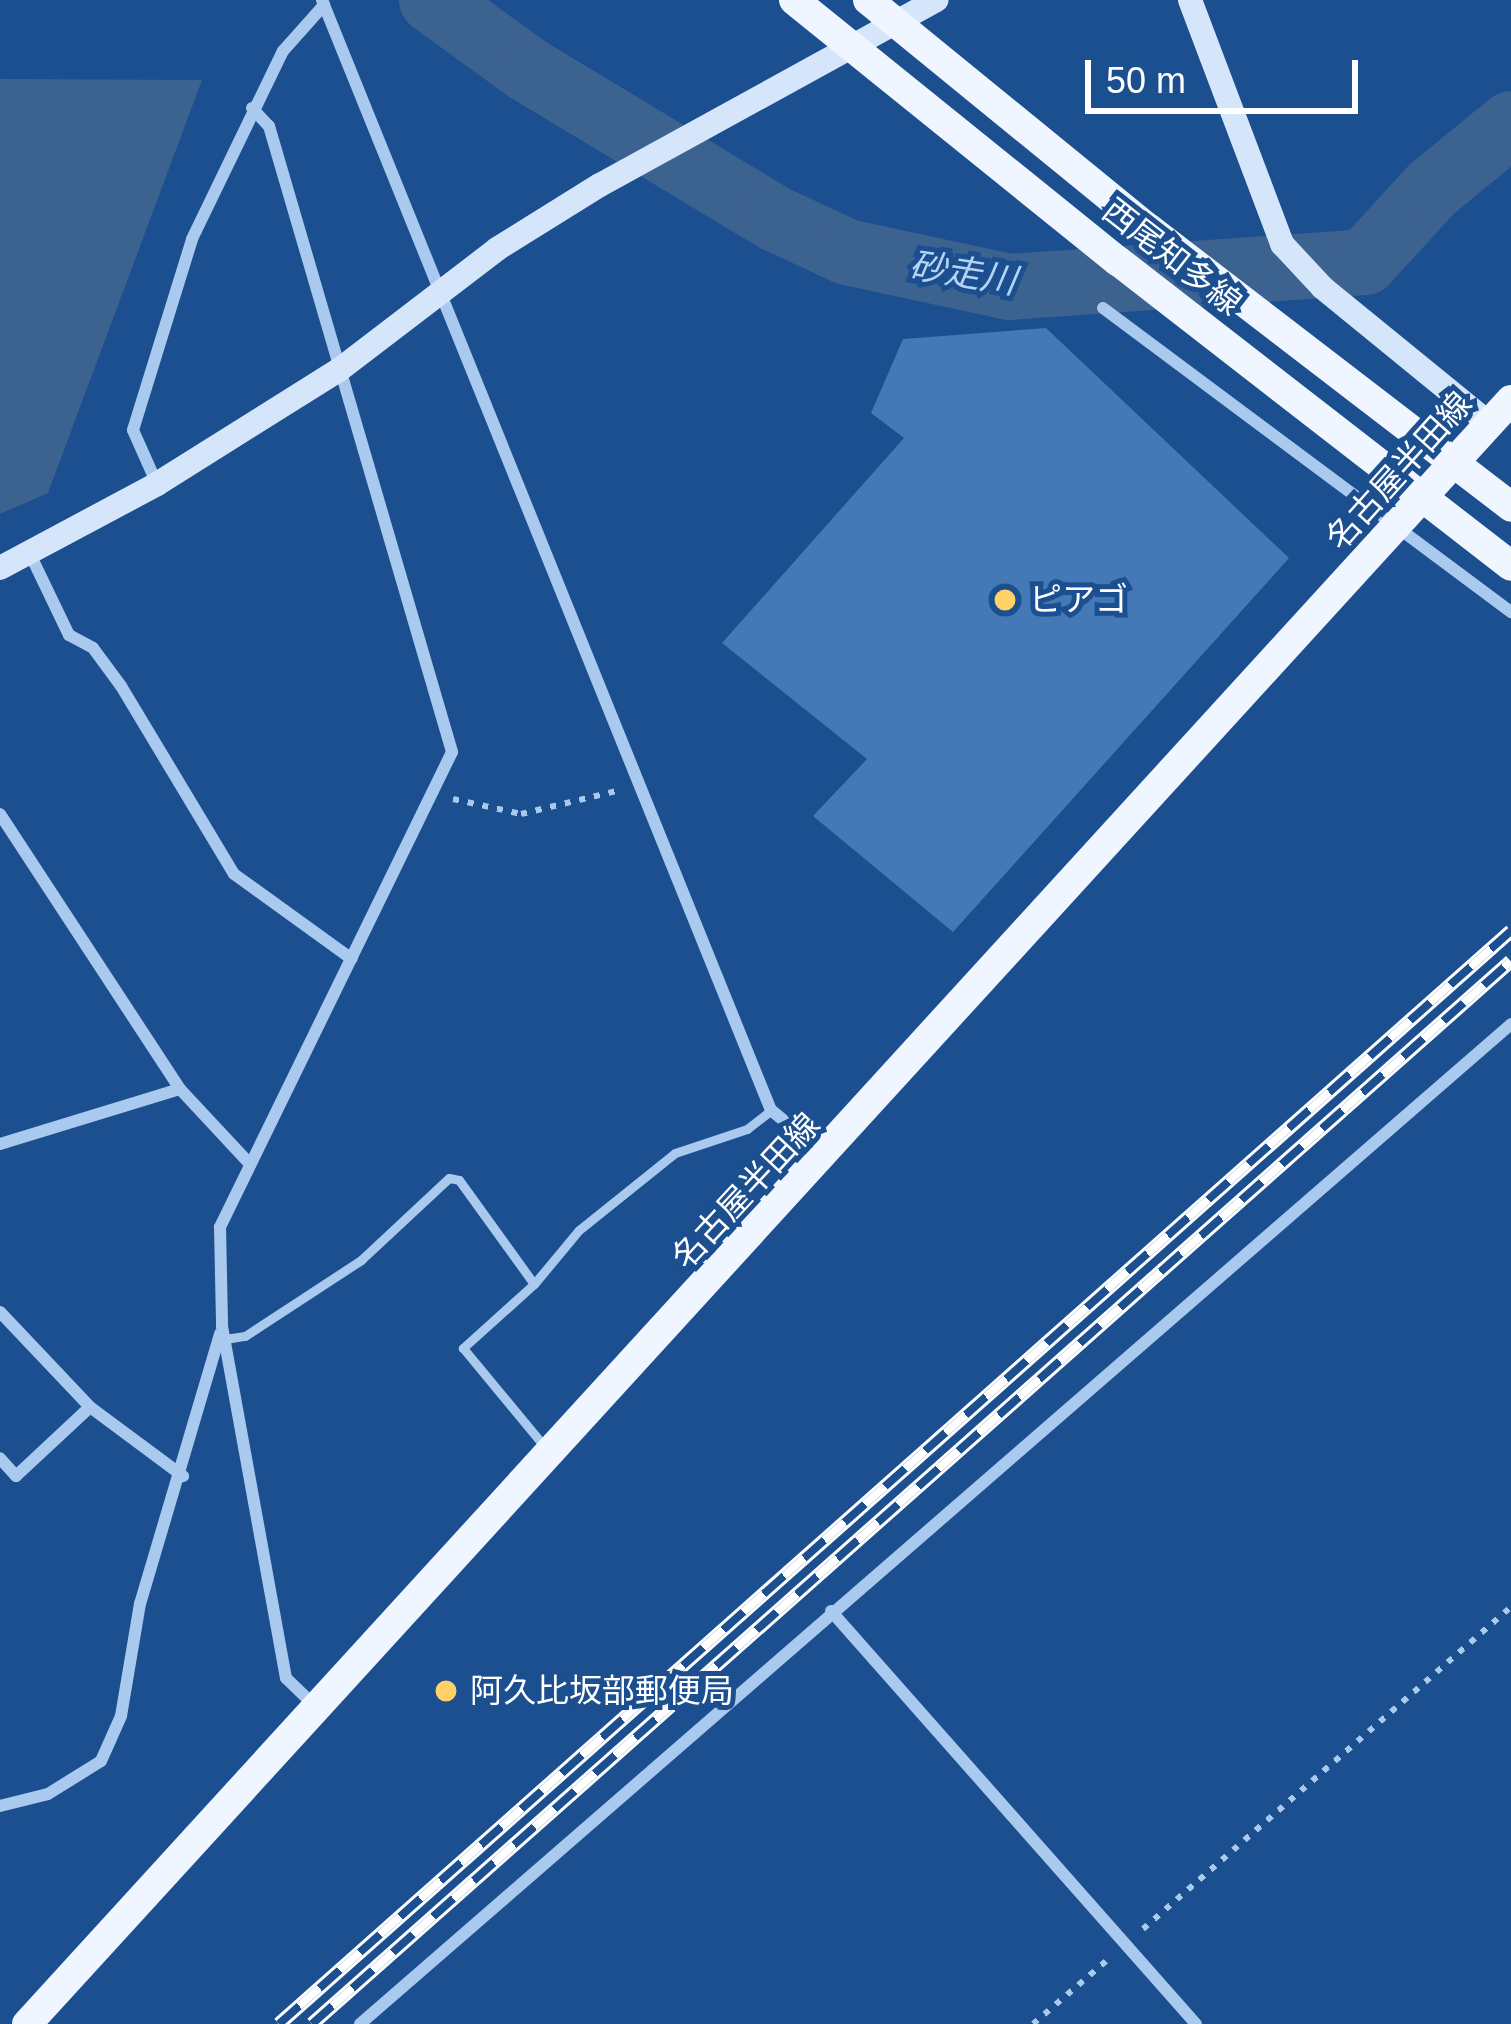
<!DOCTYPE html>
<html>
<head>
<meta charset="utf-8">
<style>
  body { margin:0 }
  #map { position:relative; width:1511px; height:2024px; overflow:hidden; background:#1b4f8f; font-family:Helvetica,"Noto Sans JP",sans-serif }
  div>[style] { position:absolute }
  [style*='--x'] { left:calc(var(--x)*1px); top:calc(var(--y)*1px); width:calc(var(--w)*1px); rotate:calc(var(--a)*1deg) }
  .water>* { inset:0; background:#3c6290 }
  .river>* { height:66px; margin:-33px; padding:0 33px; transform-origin:33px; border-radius:33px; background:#3c6290 }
  .building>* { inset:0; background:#4478b7 }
  .path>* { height:6px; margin-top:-3px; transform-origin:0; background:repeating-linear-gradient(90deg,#a9c9ee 0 6px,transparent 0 15px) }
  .lane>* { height:9px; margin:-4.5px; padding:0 4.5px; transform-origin:4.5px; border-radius:4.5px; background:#a9c9ee }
  .street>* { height:12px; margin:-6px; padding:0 6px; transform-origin:6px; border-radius:6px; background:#a9c9ee }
  .secondary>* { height:24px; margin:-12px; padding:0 12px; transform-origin:12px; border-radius:12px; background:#d6e6fa }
  .primary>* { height:30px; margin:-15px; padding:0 15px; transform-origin:15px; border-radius:15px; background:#f0f6ff }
  .rail>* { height:14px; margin-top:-7px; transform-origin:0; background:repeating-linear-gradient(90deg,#1b4f8f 0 27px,#fff 0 54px); box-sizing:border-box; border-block:3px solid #fff }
  .primary-bridge>* { height:30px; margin:-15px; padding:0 15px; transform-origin:15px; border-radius:15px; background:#f0f6ff }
  .dots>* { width:33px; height:33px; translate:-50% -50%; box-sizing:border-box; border:6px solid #1b4f8f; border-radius:50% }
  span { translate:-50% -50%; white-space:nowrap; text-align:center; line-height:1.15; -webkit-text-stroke:10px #1b4f8f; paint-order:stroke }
  .street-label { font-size:33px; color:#fff }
  .poi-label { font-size:33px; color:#fff }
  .left { translate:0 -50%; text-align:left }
  .water-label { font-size:36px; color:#b5d3f5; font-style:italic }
  .scale { position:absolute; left:1085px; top:60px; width:273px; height:54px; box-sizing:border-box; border:6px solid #fff; border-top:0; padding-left:15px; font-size:36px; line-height:42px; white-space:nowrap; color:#fff; -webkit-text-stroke:9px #1b4f8f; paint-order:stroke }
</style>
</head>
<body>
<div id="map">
  <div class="water">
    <i style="clip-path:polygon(0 79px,202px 80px,48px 493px,0 514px)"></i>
  </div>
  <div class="river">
    <i style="--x:432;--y:0;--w:117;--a:36"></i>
    <i style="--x:527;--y:69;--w:291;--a:31.1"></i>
    <i style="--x:776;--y:219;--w:78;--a:24.9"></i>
    <i style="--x:847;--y:252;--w:166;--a:12.2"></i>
    <i style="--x:1009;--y:287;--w:357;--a:-4"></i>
    <i style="--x:1365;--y:262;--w:99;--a:-47.5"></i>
    <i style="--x:1432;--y:189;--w:102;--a:-39.4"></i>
  </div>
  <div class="building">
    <i style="clip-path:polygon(1046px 328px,1289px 558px,953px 932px,813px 816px,867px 759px,722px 643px,904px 438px,871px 413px,903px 339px)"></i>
  </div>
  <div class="path">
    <i style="--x:453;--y:799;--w:70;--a:12.4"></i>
    <i style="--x:521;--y:814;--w:103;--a:-13.5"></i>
    <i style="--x:1143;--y:1929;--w:489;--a:-41.2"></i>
    <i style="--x:1033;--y:2024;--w:103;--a:-40.7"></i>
  </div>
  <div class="lane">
    <i style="--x:534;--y:1284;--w:70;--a:-50.2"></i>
    <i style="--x:579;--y:1230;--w:123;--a:-38.7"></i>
    <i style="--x:675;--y:1153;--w:76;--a:-18.4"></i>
    <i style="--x:747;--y:1129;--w:31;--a:-38"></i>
    <i style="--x:225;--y:1339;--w:20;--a:-9"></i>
    <i style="--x:245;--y:1336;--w:139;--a:-33.2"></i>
    <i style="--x:361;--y:1260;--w:120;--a:-43"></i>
    <i style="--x:449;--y:1178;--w:10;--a:11"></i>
    <i style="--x:459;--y:1180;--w:128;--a:54.2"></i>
    <i style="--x:534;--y:1284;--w:96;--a:138"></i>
    <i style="--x:463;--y:1348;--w:127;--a:50.4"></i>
  </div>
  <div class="street">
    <i style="--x:322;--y:0;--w:1197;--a:67.98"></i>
    <i style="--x:771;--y:1110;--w:65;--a:39.4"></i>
    <i style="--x:252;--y:108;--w:25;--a:47"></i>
    <i style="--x:269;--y:126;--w:652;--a:73.7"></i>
    <i style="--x:452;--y:752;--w:529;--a:116.03"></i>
    <i style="--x:220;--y:1227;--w:99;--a:88.8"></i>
    <i style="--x:222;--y:1326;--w:358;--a:79.7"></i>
    <i style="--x:286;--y:1678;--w:43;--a:44.1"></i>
    <i style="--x:1103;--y:308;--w:509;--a:36.69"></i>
    <i style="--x:157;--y:484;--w:59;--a:-114"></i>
    <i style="--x:133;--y:430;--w:200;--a:-72.8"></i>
    <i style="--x:192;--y:239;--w:209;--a:-64.2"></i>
    <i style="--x:283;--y:51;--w:62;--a:-48.3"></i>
    <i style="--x:30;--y:554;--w:90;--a:64.3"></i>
    <i style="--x:69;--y:635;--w:27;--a:28"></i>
    <i style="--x:93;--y:648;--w:47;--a:53.6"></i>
    <i style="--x:121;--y:686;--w:219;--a:59"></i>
    <i style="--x:234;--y:874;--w:145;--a:35.8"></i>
    <i style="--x:0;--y:814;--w:329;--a:56.8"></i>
    <i style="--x:180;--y:1089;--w:103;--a:47"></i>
    <i style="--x:0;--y:1144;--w:188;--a:-17"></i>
    <i style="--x:0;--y:1312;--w:131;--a:46.5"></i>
    <i style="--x:90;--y:1407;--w:101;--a:137"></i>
    <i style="--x:16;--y:1476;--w:24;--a:-132"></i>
    <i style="--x:90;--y:1407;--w:116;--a:36.6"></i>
    <i style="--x:831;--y:1611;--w:551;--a:48.53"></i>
    <i style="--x:0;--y:1806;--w:49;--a:-14"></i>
    <i style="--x:48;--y:1794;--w:62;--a:-31.9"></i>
    <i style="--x:101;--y:1761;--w:49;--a:-66"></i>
    <i style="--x:121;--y:1716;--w:114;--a:-80.4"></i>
    <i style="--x:140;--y:1604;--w:282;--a:-73.5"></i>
    <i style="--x:360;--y:2024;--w:1525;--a:-40.98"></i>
  </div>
  <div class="secondary">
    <i style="--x:1190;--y:0;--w:261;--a:69.3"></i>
    <i style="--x:1282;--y:244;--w:60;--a:47"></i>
    <i style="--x:1323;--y:288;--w:215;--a:39.2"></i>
    <i style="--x:0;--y:568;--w:178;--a:-28.1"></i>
    <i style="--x:157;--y:484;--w:215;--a:-32.1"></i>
    <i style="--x:339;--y:370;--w:199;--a:-37.4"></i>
    <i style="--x:497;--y:249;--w:121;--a:-31.9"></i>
    <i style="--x:600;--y:185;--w:384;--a:-28.8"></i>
  </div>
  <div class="primary">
    <i style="--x:794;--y:0;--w:416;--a:38.9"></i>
    <i style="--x:868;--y:0;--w:361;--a:39.2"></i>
    <i style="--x:27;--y:2024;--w:2200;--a:-47.58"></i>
  </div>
  <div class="rail">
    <i style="--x:279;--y:2024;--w:1647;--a:-41.58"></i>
    <i style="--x:312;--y:2024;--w:1602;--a:-41.56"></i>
  </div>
  <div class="primary-bridge">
    <i style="--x:1148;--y:228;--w:458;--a:37.5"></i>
    <i style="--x:1118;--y:261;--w:497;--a:37.8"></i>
  </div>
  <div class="dots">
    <i style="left:1005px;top:600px;background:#ffd166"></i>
    <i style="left:446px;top:1691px;background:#ffd166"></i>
  </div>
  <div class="street-label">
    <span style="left:1172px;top:257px;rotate:38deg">西尾知多線</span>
    <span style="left:1399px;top:471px;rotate:-48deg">名古屋半田線</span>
    <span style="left:746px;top:1191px;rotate:-47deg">名古屋半田線</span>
  </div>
  <div class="poi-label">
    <span class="left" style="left:1029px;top:600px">ピアゴ</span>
    <span class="left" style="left:470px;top:1691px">阿久比坂部郵便局</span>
  </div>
  <div class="water-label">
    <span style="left:963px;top:273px;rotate:9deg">砂走川</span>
  </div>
  <div class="scale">50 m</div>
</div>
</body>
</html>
